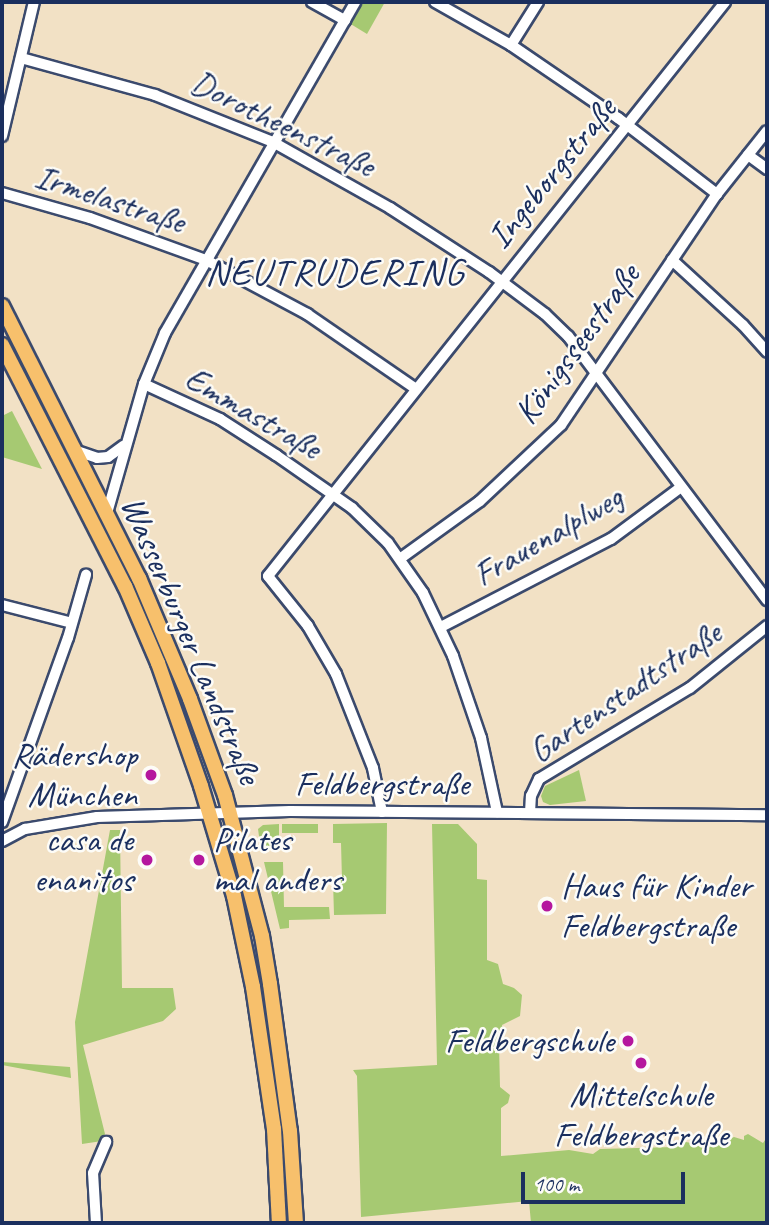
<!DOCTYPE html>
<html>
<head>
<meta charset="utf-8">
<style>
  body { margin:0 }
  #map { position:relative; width:769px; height:1225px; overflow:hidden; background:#f2e1c5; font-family:Caveat,sans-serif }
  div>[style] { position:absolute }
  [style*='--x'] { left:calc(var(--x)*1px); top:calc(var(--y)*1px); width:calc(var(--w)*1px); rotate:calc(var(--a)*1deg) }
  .green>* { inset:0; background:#a6c972; transform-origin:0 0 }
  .roads { filter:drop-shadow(2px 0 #3b4a6d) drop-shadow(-2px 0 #3b4a6d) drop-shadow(0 2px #3b4a6d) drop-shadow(0 -2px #3b4a6d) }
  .minor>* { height:10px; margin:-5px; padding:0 5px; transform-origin:5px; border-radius:5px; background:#fff }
  .major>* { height:14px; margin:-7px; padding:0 7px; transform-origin:7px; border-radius:7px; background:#f7c06c }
  .dots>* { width:19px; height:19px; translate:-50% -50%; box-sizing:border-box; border:4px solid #fdfcf7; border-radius:50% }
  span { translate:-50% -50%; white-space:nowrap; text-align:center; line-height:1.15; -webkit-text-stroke:5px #fdfcf7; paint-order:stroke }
  .street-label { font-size:35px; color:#1b2f5e }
  .poi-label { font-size:35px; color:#1b2f5e }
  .right { translate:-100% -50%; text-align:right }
  .left { translate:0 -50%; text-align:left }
  .quarter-label { font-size:38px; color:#1b2f5e; letter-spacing:2px }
  .frame { position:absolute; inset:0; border:4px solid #1b2f5e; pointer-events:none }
  .scale { position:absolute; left:521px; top:1172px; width:164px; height:32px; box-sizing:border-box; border:4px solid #1b2f5e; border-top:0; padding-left:9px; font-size:21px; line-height:24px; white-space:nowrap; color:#1b2f5e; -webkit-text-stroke:5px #fdfcf7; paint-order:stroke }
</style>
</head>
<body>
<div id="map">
  <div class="green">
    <i style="clip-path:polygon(362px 2px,385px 2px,367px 34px,349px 23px)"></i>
    <i style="clip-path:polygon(12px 411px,42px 469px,2px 457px,2px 416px)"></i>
    <i style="clip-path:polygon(579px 770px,586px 801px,550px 805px,543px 802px,541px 796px,545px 786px)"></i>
    <i style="clip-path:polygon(387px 823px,386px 914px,334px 915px,333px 881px,342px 880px,341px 843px,333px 843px,333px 824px)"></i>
    <i style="clip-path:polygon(279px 824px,279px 849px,261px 850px,258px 829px,263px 825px)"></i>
    <i style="left:282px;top:824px;width:36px;height:9px"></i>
    <i style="clip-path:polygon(432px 824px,458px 824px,477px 844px,477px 879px,487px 880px,487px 960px,498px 964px,503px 984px,514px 988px,522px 995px,520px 1016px,502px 1025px,504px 1037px,499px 1043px,500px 1087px,510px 1095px,508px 1103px,501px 1108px,501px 1156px,569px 1150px,593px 1154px,600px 1149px,674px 1147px,681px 1141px,701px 1145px,711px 1140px,717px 1144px,734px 1137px,744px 1140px,744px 1136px,748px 1134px,763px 1143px,767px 1137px,767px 1223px,531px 1223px,529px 1201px,361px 1217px,357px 1076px,353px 1070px,437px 1065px)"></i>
    <i style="clip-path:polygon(110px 830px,120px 830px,122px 988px,173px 988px,176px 1009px,163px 1021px,83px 1045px,105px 1134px,102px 1141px,82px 1144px,75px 1022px)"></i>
    <i style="clip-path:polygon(264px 862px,283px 862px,284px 907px,329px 907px,330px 919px,289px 920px,289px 928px,280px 929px)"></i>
    <i style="clip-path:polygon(2px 1062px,70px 1067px,71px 1078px,2px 1065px)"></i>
  </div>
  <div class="roads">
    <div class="minor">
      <i style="--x:312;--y:2;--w:38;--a:29"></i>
      <i style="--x:435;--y:2;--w:87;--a:29.5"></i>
      <i style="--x:511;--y:45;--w:130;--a:34.3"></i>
      <i style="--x:618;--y:118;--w:125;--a:37.5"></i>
      <i style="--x:511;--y:45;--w:51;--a:-57.9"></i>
      <i style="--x:21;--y:58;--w:139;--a:15.4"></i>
      <i style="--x:155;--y:95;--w:127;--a:21.7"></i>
      <i style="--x:273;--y:142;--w:134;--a:29.4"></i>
      <i style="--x:390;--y:208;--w:118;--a:32.9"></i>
      <i style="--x:489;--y:272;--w:70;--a:36.9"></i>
      <i style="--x:545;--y:314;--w:32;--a:44"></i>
      <i style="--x:568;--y:336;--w:331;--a:53"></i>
      <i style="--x:2;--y:136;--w:138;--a:-76.6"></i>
      <i style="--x:748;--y:155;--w:24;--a:36"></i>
      <i style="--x:2;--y:193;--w:91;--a:15.9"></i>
      <i style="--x:90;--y:218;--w:123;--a:19.9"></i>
      <i style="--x:206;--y:260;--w:115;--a:28.1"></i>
      <i style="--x:307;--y:314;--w:132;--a:34.5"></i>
      <i style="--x:672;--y:260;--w:96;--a:42.5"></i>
      <i style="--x:743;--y:325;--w:36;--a:48"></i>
      <i style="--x:144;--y:384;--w:84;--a:24.7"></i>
      <i style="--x:220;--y:419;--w:67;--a:32.7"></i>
      <i style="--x:276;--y:455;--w:93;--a:34.9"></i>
      <i style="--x:352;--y:508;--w:50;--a:44.2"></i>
      <i style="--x:388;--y:543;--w:61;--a:55"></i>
      <i style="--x:423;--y:593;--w:70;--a:64.5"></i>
      <i style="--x:453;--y:656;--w:87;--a:71.1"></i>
      <i style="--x:481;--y:738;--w:76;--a:77.8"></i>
      <i style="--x:74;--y:450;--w:24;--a:19"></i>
      <i style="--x:97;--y:458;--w:11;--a:-5"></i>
      <i style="--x:108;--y:457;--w:19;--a:-36"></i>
      <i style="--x:107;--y:513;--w:134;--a:-74"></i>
      <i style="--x:144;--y:384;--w:55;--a:-67.6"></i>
      <i style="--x:165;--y:333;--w:382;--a:-60.1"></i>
      <i style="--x:401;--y:558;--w:97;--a:-35.8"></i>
      <i style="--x:480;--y:501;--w:111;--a:-43.2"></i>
      <i style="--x:561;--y:425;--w:279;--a:-56"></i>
      <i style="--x:717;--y:194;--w:80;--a:-51.6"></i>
      <i style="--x:2;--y:605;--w:72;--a:14.4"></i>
      <i style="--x:441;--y:627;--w:191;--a:-27.4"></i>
      <i style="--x:611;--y:539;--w:86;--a:-36.5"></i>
      <i style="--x:382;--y:812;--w:45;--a:-101.6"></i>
      <i style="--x:373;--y:768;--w:101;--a:-111.5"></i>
      <i style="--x:336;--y:674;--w:56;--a:-120.3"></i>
      <i style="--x:308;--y:626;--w:64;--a:-128.7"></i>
      <i style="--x:268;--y:576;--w:734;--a:-51.47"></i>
      <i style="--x:530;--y:813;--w:17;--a:-87"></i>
      <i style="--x:531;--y:796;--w:19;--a:-65"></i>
      <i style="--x:539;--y:779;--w:176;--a:-31.1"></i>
      <i style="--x:690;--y:688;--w:99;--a:-38.8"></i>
      <i style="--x:2;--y:822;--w:195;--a:-70.3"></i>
      <i style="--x:68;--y:638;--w:66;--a:-74.1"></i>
      <i style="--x:2;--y:841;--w:26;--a:-28"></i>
      <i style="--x:25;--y:829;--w:73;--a:-9.5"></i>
      <i style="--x:97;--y:817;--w:193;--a:-1.8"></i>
      <i style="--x:290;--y:811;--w:477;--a:0.5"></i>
      <i style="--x:96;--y:1223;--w:50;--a:-93.4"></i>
      <i style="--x:93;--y:1173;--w:34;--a:-67"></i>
    </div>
    <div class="major">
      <i style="--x:2;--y:306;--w:305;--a:63.3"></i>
      <i style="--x:139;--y:578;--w:131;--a:67.1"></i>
      <i style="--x:190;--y:699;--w:102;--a:70"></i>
      <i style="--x:225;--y:795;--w:146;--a:75.3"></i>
      <i style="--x:262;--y:936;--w:49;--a:80.5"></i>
      <i style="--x:270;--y:984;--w:148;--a:82.3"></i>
      <i style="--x:290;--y:1131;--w:92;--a:86.3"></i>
      <i style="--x:2;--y:345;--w:271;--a:63"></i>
      <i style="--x:125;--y:586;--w:84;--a:66.8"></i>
      <i style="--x:158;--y:663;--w:130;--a:70.7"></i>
      <i style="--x:201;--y:786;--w:115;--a:73.3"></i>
      <i style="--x:234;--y:896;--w:93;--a:78.2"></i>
      <i style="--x:253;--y:987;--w:144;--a:81.6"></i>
      <i style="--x:274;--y:1129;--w:94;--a:87"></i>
    </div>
  </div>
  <div class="dots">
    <i style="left:151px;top:775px;background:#b5179e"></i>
    <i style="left:147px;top:860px;background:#b5179e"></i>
    <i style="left:199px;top:860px;background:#b5179e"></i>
    <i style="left:547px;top:906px;background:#b5179e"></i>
    <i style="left:628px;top:1041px;background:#b5179e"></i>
    <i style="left:641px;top:1063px;background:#b5179e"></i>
  </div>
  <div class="street-label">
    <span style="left:283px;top:124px;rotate:26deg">Dorotheenstraße</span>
    <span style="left:552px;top:173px;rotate:-51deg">Ingeborgstraße</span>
    <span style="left:110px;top:199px;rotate:18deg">Irmelastraße</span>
    <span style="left:577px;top:344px;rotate:-54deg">Königsseestraße</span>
    <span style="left:253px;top:413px;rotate:30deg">Emmastraße</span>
    <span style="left:548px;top:536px;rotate:-30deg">Frauenalplweg</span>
    <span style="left:191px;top:640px;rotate:67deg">Wasserburger Landstraße</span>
    <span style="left:625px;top:692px;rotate:-34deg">Gartenstadtstraße</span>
    <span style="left:382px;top:784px">Feldbergstraße</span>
  </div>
  <div class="poi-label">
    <span class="right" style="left:137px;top:775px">Rädershop<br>München</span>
    <span class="right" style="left:133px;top:860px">casa de<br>enanitos</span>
    <span class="left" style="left:213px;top:860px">Pilates<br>mal anders</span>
    <span class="left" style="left:561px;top:906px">Haus für Kinder<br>Feldbergstraße</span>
    <span class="right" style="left:614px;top:1041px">Feldbergschule</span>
    <span style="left:641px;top:1115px">Mittelschule<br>Feldbergstraße</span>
  </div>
  <div class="quarter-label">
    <span style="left:335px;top:272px">NEUTRUDERING</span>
  </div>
  <div class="frame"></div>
  <div class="scale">100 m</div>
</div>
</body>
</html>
